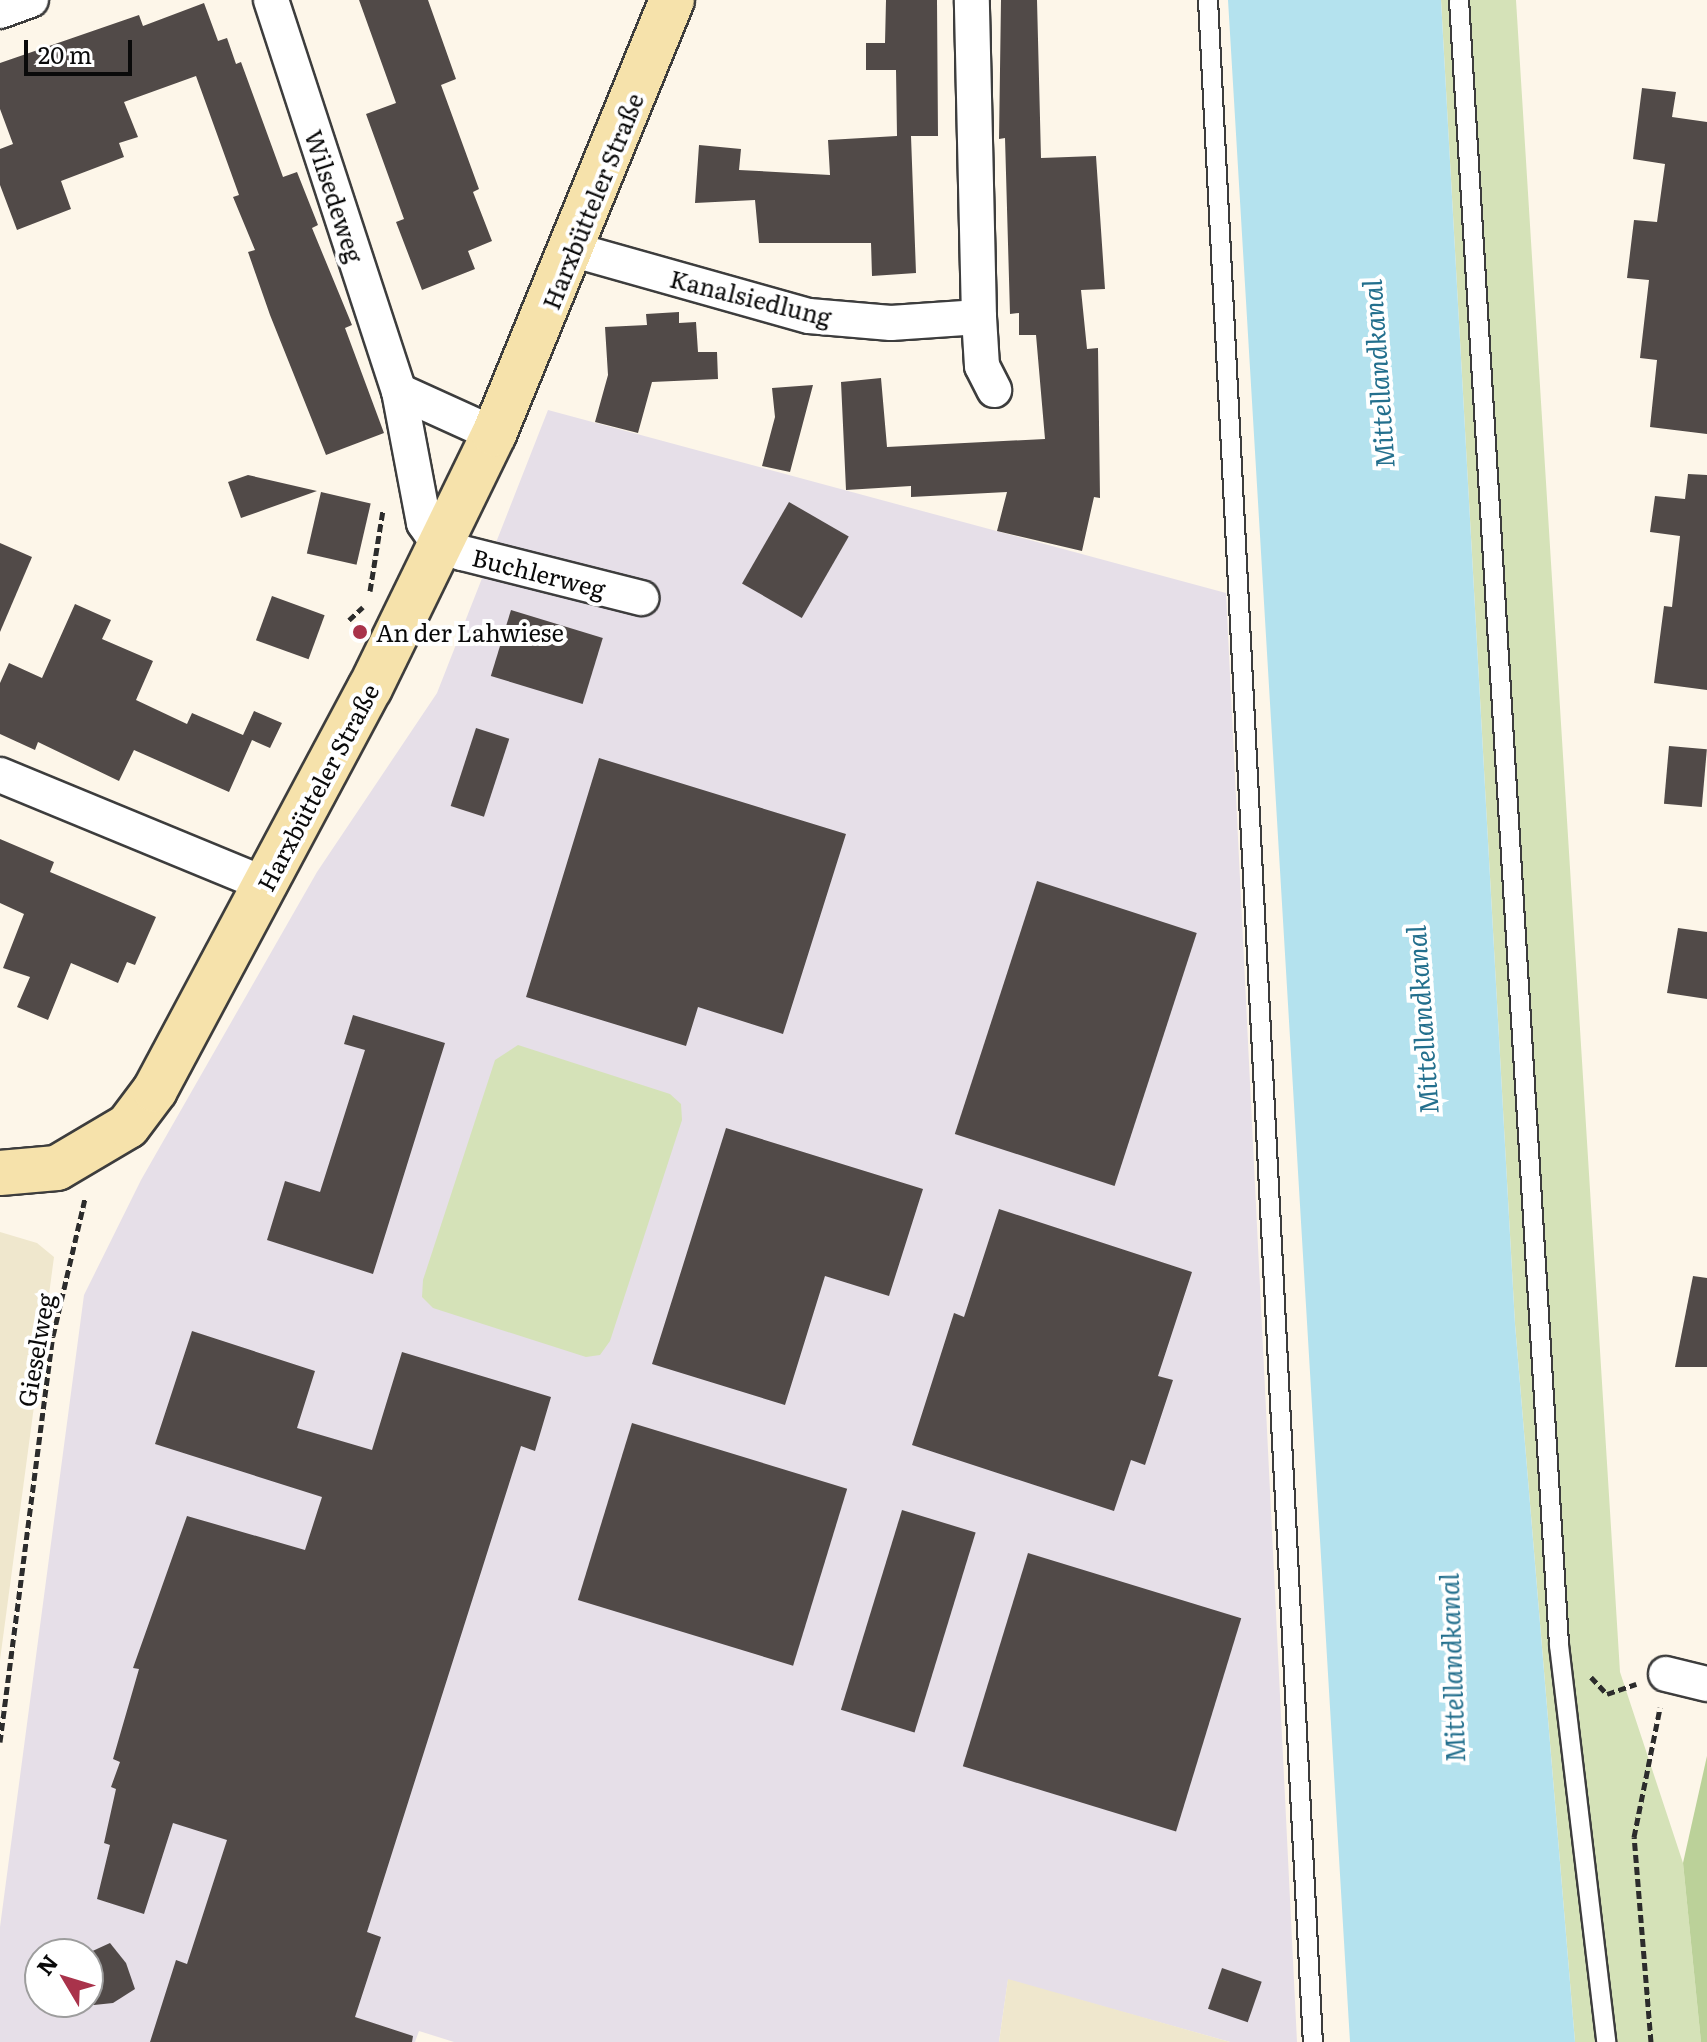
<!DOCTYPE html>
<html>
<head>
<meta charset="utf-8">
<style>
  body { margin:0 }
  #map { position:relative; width:1707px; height:2042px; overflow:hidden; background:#fdf6e9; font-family:Literata,serif }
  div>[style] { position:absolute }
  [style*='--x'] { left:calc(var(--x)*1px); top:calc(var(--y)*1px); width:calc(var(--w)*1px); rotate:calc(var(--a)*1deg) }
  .industrial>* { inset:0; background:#e6dfe8 }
  .farmland>* { inset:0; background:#efe7cd }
  .green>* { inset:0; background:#d5e2b8 }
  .forest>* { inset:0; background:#bbd199 }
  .water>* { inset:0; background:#b4e2ee }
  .building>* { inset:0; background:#514a48; transform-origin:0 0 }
  .path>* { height:5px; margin-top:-2.5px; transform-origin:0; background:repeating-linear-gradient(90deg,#2c2c2c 0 8px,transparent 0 12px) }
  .roads { filter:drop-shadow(2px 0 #3d3d3d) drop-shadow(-2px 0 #3d3d3d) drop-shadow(0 2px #3d3d3d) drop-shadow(0 -2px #3d3d3d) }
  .lane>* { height:18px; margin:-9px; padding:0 9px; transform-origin:9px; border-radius:9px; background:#fff }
  .street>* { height:34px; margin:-17px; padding:0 17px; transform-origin:17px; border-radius:17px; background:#fff }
  .secondary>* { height:44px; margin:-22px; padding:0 22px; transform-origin:22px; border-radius:22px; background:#f6e2ab }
  .dots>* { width:22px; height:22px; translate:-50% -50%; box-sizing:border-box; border:4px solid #fff; border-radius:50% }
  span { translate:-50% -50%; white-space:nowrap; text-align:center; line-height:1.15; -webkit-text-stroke:8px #fff; paint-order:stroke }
  .street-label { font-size:24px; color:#0a0a0a }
  .poi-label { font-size:24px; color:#0a0a0a }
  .left { translate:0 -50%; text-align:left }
  .water-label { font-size:26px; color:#236f8d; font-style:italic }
  .north { position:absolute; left:24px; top:1938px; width:80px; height:80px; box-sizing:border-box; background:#fff; border:2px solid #9d9d9d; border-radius:50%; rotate:308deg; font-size:22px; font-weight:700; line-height:32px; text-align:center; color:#0a0a0a }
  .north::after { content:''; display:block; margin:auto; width:28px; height:36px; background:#a9334b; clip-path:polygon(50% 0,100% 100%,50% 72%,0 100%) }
  .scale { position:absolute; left:24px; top:40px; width:108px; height:36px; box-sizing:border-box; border:4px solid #0a0a0a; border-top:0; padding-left:10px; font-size:24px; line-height:28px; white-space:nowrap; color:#0a0a0a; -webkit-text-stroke:6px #fff; paint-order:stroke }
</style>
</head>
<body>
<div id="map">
  <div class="industrial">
    <i style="clip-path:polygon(evenodd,548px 410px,1226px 593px,1297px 2042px,1230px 2042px,1008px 1980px,999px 2042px,454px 2042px,419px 2031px,415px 2042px,0 2042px,0 1927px,84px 1295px,141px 1180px,317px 872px,437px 693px,548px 410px,40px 1954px,88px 1954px,88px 2002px,40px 2002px,40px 1954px)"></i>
  </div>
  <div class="farmland">
    <i style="clip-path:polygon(0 1232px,37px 1243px,54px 1257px,0 1660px)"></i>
    <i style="clip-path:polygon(1008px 1979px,1230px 2042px,999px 2042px)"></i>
  </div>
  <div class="green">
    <i style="clip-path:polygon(1441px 0,1516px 0,1620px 1672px,1683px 1863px,1701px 2042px,1575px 2042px,1515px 1324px)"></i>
    <i style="clip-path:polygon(518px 1045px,670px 1094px,681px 1104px,682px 1120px,610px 1341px,600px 1355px,586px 1357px,433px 1308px,422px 1297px,423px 1280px,495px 1060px)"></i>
  </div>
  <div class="forest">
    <i style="clip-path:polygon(1707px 1756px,1707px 2042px,1701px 2042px,1683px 1863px)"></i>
  </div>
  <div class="water">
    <i style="clip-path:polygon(1228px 0,1441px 0,1515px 1324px,1575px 2042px,1350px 2042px)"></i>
  </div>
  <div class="building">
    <i style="clip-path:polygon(359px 0,428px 0,456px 79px,441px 85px,479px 189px,473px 192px,492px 241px,468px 251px,475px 269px,422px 290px,396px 222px,404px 219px,366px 114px,396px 103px)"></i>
    <i style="clip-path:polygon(886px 0,937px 0,938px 136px,911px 136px,916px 273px,872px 276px,871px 243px,759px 243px,755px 200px,695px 203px,699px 145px,741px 149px,739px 170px,830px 175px,828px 140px,897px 136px,896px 70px,866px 70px,866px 43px,885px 43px)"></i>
    <i style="clip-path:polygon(1001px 0,1037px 0,1041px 158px,1096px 156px,1105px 289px,1081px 290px,1087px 349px,1098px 348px,1100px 498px,1094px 497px,1082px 551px,997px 531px,1007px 492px,911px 497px,911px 486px,846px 490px,841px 382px,881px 378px,887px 447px,1045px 439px,1036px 335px,1019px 335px,1019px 313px,1010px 314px,1005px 138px,999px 139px)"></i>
    <i style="clip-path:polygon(204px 3px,218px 41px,227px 38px,236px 64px,241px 62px,283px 177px,297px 172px,318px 225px,312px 228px,352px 325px,345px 328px,384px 433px,326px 455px,270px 315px,248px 252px,255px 250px,233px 197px,239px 195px,196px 76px,124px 102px,138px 137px,119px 143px,124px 157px,61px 181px,71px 209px,17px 230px,0 185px,0 149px,13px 144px,0 109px,0 63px,139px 15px,143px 26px)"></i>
    <i style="clip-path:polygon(1642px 88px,1676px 92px,1672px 117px,1707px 122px,1707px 434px,1650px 427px,1657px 360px,1640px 358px,1649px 280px,1627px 278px,1634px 220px,1657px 222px,1665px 164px,1633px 159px)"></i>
    <i style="clip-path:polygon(679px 312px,679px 323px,696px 322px,698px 352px,717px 352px,718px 379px,652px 382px,638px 433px,595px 422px,608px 375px,605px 327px,647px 325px,646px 314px)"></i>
    <i style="clip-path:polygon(813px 385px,790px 472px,762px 466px,775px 417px,772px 388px)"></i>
    <i style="clip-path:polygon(1688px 474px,1707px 475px,1707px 690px,1654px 683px,1664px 606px,1672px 607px,1680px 536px,1650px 532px,1655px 496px,1685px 499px)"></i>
    <i style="clip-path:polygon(248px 475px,317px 491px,241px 518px,228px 482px)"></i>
    <i style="left:321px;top:492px;width:51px;height:63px;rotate:13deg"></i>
    <i style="left:789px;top:502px;width:69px;height:94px;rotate:30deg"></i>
    <i style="clip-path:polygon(0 543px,32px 557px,0 632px)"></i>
    <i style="left:272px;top:596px;width:56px;height:47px;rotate:20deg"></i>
    <i style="clip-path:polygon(75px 604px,111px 620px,102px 639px,153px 661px,136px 700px,187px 724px,192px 713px,243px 735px,254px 711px,282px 723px,270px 748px,252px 740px,229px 792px,134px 750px,119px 781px,38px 742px,35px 750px,0 734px,0 683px,9px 663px,42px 678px)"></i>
    <i style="left:511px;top:610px;width:96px;height:69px;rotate:17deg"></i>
    <i style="left:476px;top:728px;width:35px;height:82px;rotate:18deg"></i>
    <i style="left:1669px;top:746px;width:38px;height:58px;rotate:5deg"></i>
    <i style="clip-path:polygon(599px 758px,846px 834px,783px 1034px,698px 1007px,686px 1046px,526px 997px)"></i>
    <i style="clip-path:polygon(0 839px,54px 862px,50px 872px,156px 917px,135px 965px,127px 962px,118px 983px,71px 963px,48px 1020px,17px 1007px,30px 977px,3px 968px,24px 914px,0 903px)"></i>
    <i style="left:1037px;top:881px;width:168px;height:266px;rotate:18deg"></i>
    <i style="clip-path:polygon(1678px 928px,1707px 932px,1707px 999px,1667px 993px)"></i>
    <i style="clip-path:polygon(353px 1015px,445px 1043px,373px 1274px,267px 1240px,285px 1181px,320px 1192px,365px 1050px,344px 1044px)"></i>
    <i style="clip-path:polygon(726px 1128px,923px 1189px,889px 1296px,825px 1276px,785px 1405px,652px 1364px)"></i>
    <i style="clip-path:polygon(999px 1209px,1192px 1272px,1158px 1376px,1173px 1380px,1145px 1465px,1131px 1460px,1114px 1511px,912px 1445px,954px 1313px,964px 1317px)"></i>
    <i style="clip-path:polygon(1693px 1276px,1707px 1278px,1707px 1367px,1675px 1367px)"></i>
    <i style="clip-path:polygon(192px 1331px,315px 1371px,297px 1428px,372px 1450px,402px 1352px,551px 1397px,535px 1451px,521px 1446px,367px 1932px,381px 1937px,355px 2017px,413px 2036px,412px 2042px,150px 2042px,176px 1960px,187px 1964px,227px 1840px,173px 1823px,144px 1914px,97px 1899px,110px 1845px,104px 1843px,116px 1789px,111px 1787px,120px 1762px,113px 1759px,139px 1669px,133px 1668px,187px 1516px,305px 1550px,322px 1497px,155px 1444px)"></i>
    <i style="left:632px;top:1423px;width:225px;height:185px;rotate:17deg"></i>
    <i style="left:902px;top:1510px;width:77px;height:209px;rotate:17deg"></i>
    <i style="left:1028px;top:1553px;width:223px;height:223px;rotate:17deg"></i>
    <i style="clip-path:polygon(110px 1943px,126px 1963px,135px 1989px,113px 2003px,94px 2005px,87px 2002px,86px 1954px)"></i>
    <i style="left:1222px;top:1968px;width:42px;height:43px;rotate:19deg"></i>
  </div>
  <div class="path">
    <i style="--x:370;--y:591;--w:82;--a:-80.9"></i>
    <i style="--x:349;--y:620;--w:19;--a:-43"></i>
    <i style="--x:1591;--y:1677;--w:23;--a:47"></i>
    <i style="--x:1607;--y:1694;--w:31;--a:-19"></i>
    <i style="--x:0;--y:1742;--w:409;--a:-82.6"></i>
    <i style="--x:53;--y:1336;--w:141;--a:-76.9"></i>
    <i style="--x:1651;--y:2042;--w:206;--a:-94.7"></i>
    <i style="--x:1634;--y:1837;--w:132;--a:-78.6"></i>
  </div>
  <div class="roads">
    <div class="lane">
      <i style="--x:1208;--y:0;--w:2045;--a:87.06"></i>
      <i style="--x:1459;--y:0;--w:1648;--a:86.52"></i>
      <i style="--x:1559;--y:1645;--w:400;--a:83.2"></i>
    </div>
    <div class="street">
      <i style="--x:271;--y:0;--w:411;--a:71.9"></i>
      <i style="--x:399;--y:391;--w:134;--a:79.3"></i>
      <i style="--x:424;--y:523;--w:24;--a:55"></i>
      <i style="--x:438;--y:543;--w:26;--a:23"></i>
      <i style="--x:462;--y:553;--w:185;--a:14.1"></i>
      <i style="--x:0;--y:11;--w:33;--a:-20"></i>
      <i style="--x:574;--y:250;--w:244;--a:15.7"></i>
      <i style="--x:809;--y:316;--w:82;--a:4.9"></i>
      <i style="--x:891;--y:323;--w:88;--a:-3.9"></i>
      <i style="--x:979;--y:317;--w:317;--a:-91.3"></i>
      <i style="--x:979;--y:317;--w:49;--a:86.5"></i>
      <i style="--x:982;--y:366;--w:27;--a:63"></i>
      <i style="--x:399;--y:391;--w:104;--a:24.4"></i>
      <i style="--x:0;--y:775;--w:287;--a:22.4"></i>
      <i style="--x:1666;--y:1674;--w:42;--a:13.7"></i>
    </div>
    <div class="secondary">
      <i style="--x:0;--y:1173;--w:57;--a:-5"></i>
      <i style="--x:57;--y:1168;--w:82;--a:-30.6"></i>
      <i style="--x:128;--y:1126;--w:45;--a:-53.1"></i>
      <i style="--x:155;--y:1090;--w:456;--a:-61.9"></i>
      <i style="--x:370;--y:688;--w:283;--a:-64"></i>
      <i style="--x:494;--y:434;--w:469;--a:-67.7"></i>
    </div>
  </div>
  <div class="dots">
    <i style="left:360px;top:632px;background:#a9334b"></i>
  </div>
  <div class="street-label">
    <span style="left:335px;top:196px;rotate:72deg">Wilsedeweg</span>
    <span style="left:592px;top:201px;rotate:-68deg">Harxbütteler Straße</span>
    <span style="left:751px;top:297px;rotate:14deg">Kanalsiedlung</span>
    <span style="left:539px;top:572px;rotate:14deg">Buchlerweg</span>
    <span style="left:317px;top:787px;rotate:-62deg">Harxbütteler Straße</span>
    <span style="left:35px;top:1350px;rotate:-80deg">Gieselweg</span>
  </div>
  <div class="poi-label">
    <span class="left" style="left:376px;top:632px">An der Lahwiese</span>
  </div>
  <div class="water-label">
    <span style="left:1377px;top:374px;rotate:-94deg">Mittellandkanal</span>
    <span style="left:1421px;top:1020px;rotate:-94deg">Mittellandkanal</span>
    <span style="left:1451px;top:1668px;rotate:-92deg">Mittellandkanal</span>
  </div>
  <div class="north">N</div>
  <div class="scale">20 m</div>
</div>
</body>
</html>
